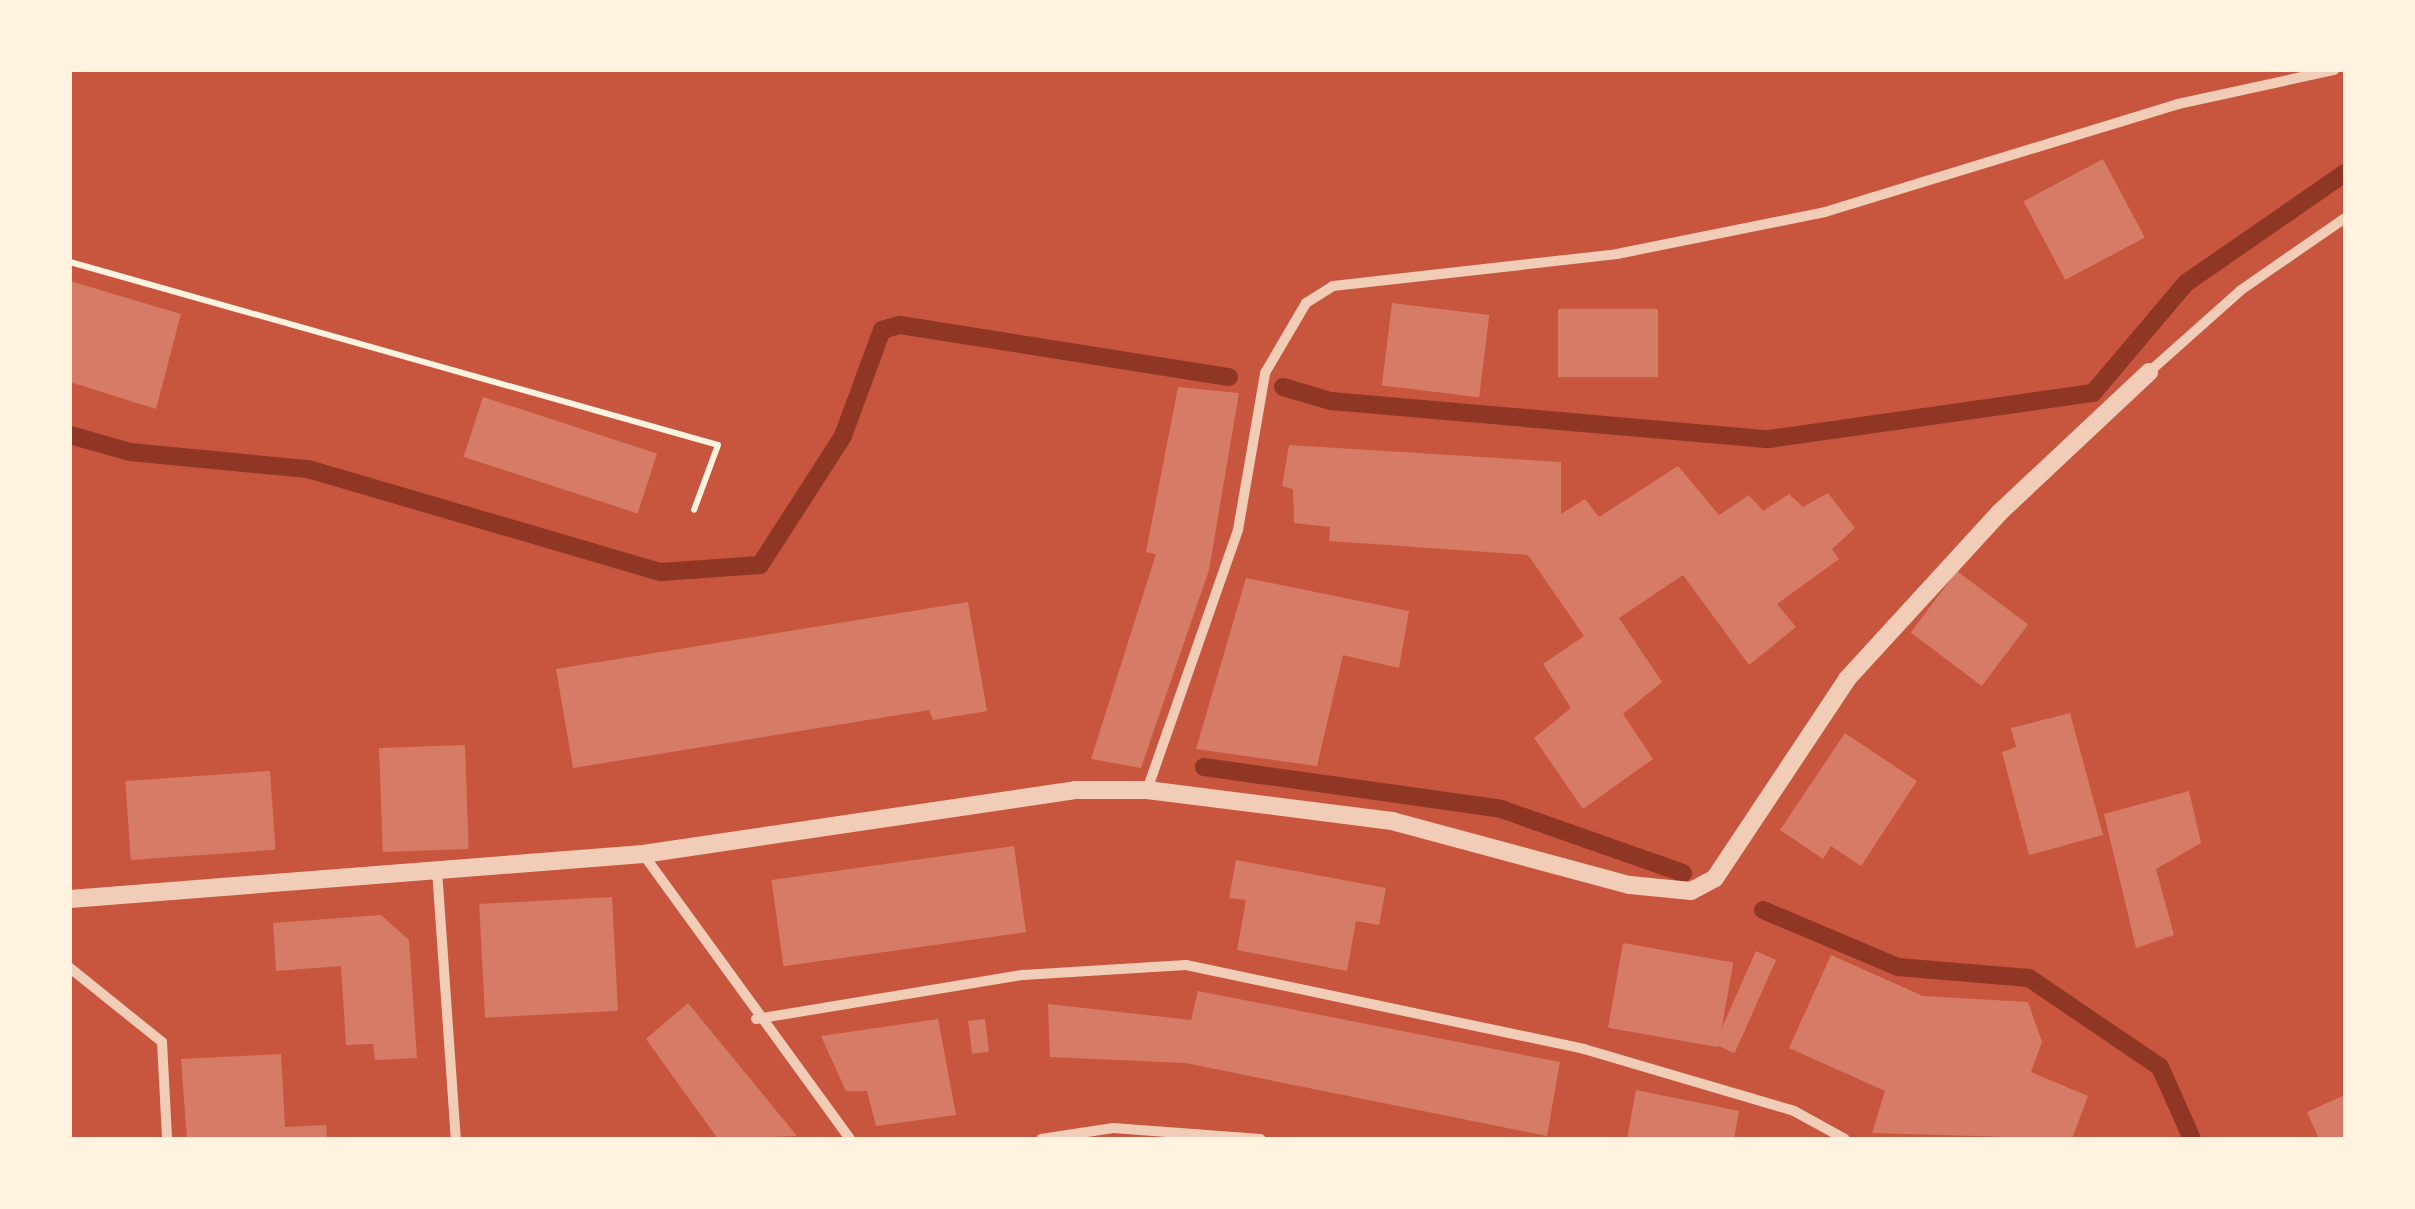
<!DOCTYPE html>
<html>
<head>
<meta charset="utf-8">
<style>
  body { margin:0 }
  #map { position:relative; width:2415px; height:1209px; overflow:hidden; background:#c8553d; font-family:Quicksand,sans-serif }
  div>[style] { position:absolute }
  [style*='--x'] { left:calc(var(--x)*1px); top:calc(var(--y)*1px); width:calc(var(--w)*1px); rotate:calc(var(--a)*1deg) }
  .stream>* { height:18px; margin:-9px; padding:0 9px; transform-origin:9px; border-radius:9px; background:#8f3625 }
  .building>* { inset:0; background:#d67c66; transform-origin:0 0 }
  .path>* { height:6px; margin:-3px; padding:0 3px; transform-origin:3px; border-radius:3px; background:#fff3e0 }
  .minor>* { height:10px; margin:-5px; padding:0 5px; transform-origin:5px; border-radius:5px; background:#f1ccb7 }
  .tertiary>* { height:18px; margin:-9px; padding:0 9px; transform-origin:9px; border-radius:9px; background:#f1ccb7 }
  span { translate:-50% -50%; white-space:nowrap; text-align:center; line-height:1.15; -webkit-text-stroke:8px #fff3e0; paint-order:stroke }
  .frame { position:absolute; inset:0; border:72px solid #fff3e0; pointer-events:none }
</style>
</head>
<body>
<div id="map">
  <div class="stream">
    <i style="--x:1283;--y:387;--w:50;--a:16.3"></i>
    <i style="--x:1331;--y:401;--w:440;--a:5"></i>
    <i style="--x:1769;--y:439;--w:327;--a:-8.1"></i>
    <i style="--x:2093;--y:393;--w:144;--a:-49.8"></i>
    <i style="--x:2186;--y:283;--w:193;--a:-34.7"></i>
    <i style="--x:70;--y:435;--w:62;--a:15.8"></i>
    <i style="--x:130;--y:452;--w:179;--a:5.5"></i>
    <i style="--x:308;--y:469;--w:368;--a:16.3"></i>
    <i style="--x:661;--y:572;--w:99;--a:-4"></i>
    <i style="--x:760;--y:565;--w:153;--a:-57.2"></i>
    <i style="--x:843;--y:436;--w:113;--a:-69.8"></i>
    <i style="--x:882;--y:330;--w:19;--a:-16"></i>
    <i style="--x:900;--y:325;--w:333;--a:9"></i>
    <i style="--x:1204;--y:767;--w:300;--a:8"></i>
    <i style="--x:1501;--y:809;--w:193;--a:19.4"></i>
    <i style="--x:1763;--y:910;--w:147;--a:22.9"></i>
    <i style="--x:1898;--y:967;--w:131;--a:4.8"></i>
    <i style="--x:2029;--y:978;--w:158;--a:34.2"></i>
    <i style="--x:2160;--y:1067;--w:79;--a:66"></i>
  </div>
  <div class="building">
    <i style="left:2103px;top:159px;width:89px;height:90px;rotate:62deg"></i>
    <i style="clip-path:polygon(70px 281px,181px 314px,156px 409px,70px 382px)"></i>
    <i style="left:1392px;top:303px;width:98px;height:83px;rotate:7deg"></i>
    <i style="left:1658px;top:309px;width:68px;height:100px;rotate:90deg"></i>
    <i style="clip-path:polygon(1178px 387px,1239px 393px,1209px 570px,1141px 768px,1091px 759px,1156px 554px,1146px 552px)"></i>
    <i style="left:483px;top:397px;width:183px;height:63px;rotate:18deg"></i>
    <i style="clip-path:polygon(1289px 445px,1561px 462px,1561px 514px,1585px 499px,1599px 517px,1678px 466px,1719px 515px,1749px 495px,1763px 511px,1789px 494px,1803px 507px,1828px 493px,1855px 528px,1832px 549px,1839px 559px,1777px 604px,1796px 627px,1749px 665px,1683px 575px,1619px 618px,1662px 682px,1623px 714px,1653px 759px,1583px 809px,1534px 738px,1571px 708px,1543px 664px,1584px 636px,1528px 555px,1329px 541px,1330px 527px,1294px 523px,1293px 489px,1282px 486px)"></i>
    <i style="left:1957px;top:571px;width:89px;height:77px;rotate:37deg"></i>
    <i style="clip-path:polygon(1246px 578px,1409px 611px,1399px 668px,1343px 655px,1317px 766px,1196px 749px)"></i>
    <i style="clip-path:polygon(968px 602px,987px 711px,933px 720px,929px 710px,573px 768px,556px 669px)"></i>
    <i style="clip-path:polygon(2070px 713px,2103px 835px,2029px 855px,2002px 752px,2016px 747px,2011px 728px)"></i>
    <i style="clip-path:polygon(1845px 733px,1917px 781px,1861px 866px,1831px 846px,1823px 859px,1780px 830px)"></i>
    <i style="left:465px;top:745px;width:104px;height:86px;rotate:88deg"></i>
    <i style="left:270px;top:771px;width:79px;height:145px;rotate:86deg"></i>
    <i style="clip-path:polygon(2189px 791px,2201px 843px,2156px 869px,2174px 935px,2136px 948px,2104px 814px)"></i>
    <i style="left:1014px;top:846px;width:87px;height:245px;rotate:82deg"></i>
    <i style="clip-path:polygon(1236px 860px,1386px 888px,1379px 925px,1356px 921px,1347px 971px,1237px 950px,1246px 900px,1229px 898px)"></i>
    <i style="left:612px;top:897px;width:114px;height:133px;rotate:87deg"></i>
    <i style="clip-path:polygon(381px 915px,409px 940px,417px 1058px,375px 1060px,373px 1044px,346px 1045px,341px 966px,276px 971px,273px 923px)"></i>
    <i style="left:1623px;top:943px;width:112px;height:86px;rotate:10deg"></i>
    <i style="left:1756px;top:951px;width:22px;height:102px;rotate:24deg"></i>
    <i style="clip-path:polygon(1831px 955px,1923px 996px,2028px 1002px,2042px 1042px,2031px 1072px,2088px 1096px,2072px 1139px,1872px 1133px,1885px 1091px,1789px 1048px)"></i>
    <i style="clip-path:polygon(1198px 991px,1560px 1062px,1547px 1136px,1185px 1063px,1050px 1057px,1048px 1004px,1191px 1020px)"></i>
    <i style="clip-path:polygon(688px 1003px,797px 1136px,718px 1139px,646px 1039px)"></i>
    <i style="clip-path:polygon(938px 1019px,956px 1115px,876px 1126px,867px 1091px,846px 1091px,821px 1036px)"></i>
    <i style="left:985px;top:1019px;width:33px;height:17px;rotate:83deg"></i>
    <i style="clip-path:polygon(281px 1054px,285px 1127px,326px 1125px,327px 1139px,187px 1139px,181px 1059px)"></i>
    <i style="clip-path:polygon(1636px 1090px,1739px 1111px,1734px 1139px,1627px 1139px)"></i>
    <i style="clip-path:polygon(2345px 1095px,2345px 1139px,2319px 1139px,2307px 1112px)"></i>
  </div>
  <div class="path">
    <i style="--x:70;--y:262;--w:673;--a:15.77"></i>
    <i style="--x:718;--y:445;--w:69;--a:110.3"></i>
  </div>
  <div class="minor">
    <i style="--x:2149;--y:372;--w:123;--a:-41.7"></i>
    <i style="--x:2241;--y:290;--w:126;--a:-34.7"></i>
    <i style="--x:1147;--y:790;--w:275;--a:-70.7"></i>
    <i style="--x:1238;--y:530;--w:159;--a:-80.2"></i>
    <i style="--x:1265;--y:373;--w:81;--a:-59.6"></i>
    <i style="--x:1306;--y:303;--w:32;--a:-32"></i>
    <i style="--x:1333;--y:286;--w:286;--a:-6.4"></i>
    <i style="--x:1617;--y:254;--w:212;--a:-11.4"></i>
    <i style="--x:1825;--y:212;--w:369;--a:-17"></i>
    <i style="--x:2178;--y:104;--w:160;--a:-12.3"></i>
    <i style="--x:643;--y:854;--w:352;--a:54"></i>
    <i style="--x:437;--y:870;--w:270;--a:86"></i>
    <i style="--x:70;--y:968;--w:118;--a:38.8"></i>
    <i style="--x:162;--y:1042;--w:97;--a:87"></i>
    <i style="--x:756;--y:1019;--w:271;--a:-9.4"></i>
    <i style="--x:1023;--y:975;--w:163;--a:-3.5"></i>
    <i style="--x:1186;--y:965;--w:407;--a:11.9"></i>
    <i style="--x:1584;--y:1049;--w:219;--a:16.4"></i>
    <i style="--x:1794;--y:1111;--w:58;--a:28.8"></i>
    <i style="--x:1041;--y:1139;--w:73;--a:-8.7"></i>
    <i style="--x:1113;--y:1128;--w:148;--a:4.3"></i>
  </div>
  <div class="tertiary">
    <i style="--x:70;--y:899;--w:575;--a:-4.49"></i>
    <i style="--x:643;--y:854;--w:437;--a:-8.4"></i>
    <i style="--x:1075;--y:790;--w:72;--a:0"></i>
    <i style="--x:1147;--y:790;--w:247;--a:7.2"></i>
    <i style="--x:1392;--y:821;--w:246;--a:15.1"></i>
    <i style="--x:1630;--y:885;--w:61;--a:5.6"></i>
    <i style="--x:1691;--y:891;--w:27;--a:-28"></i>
    <i style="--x:1715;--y:878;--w:239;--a:-56.4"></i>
    <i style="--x:1847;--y:679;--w:225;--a:-47.5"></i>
    <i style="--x:1999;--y:513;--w:206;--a:-43.2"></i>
  </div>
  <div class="frame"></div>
</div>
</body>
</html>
